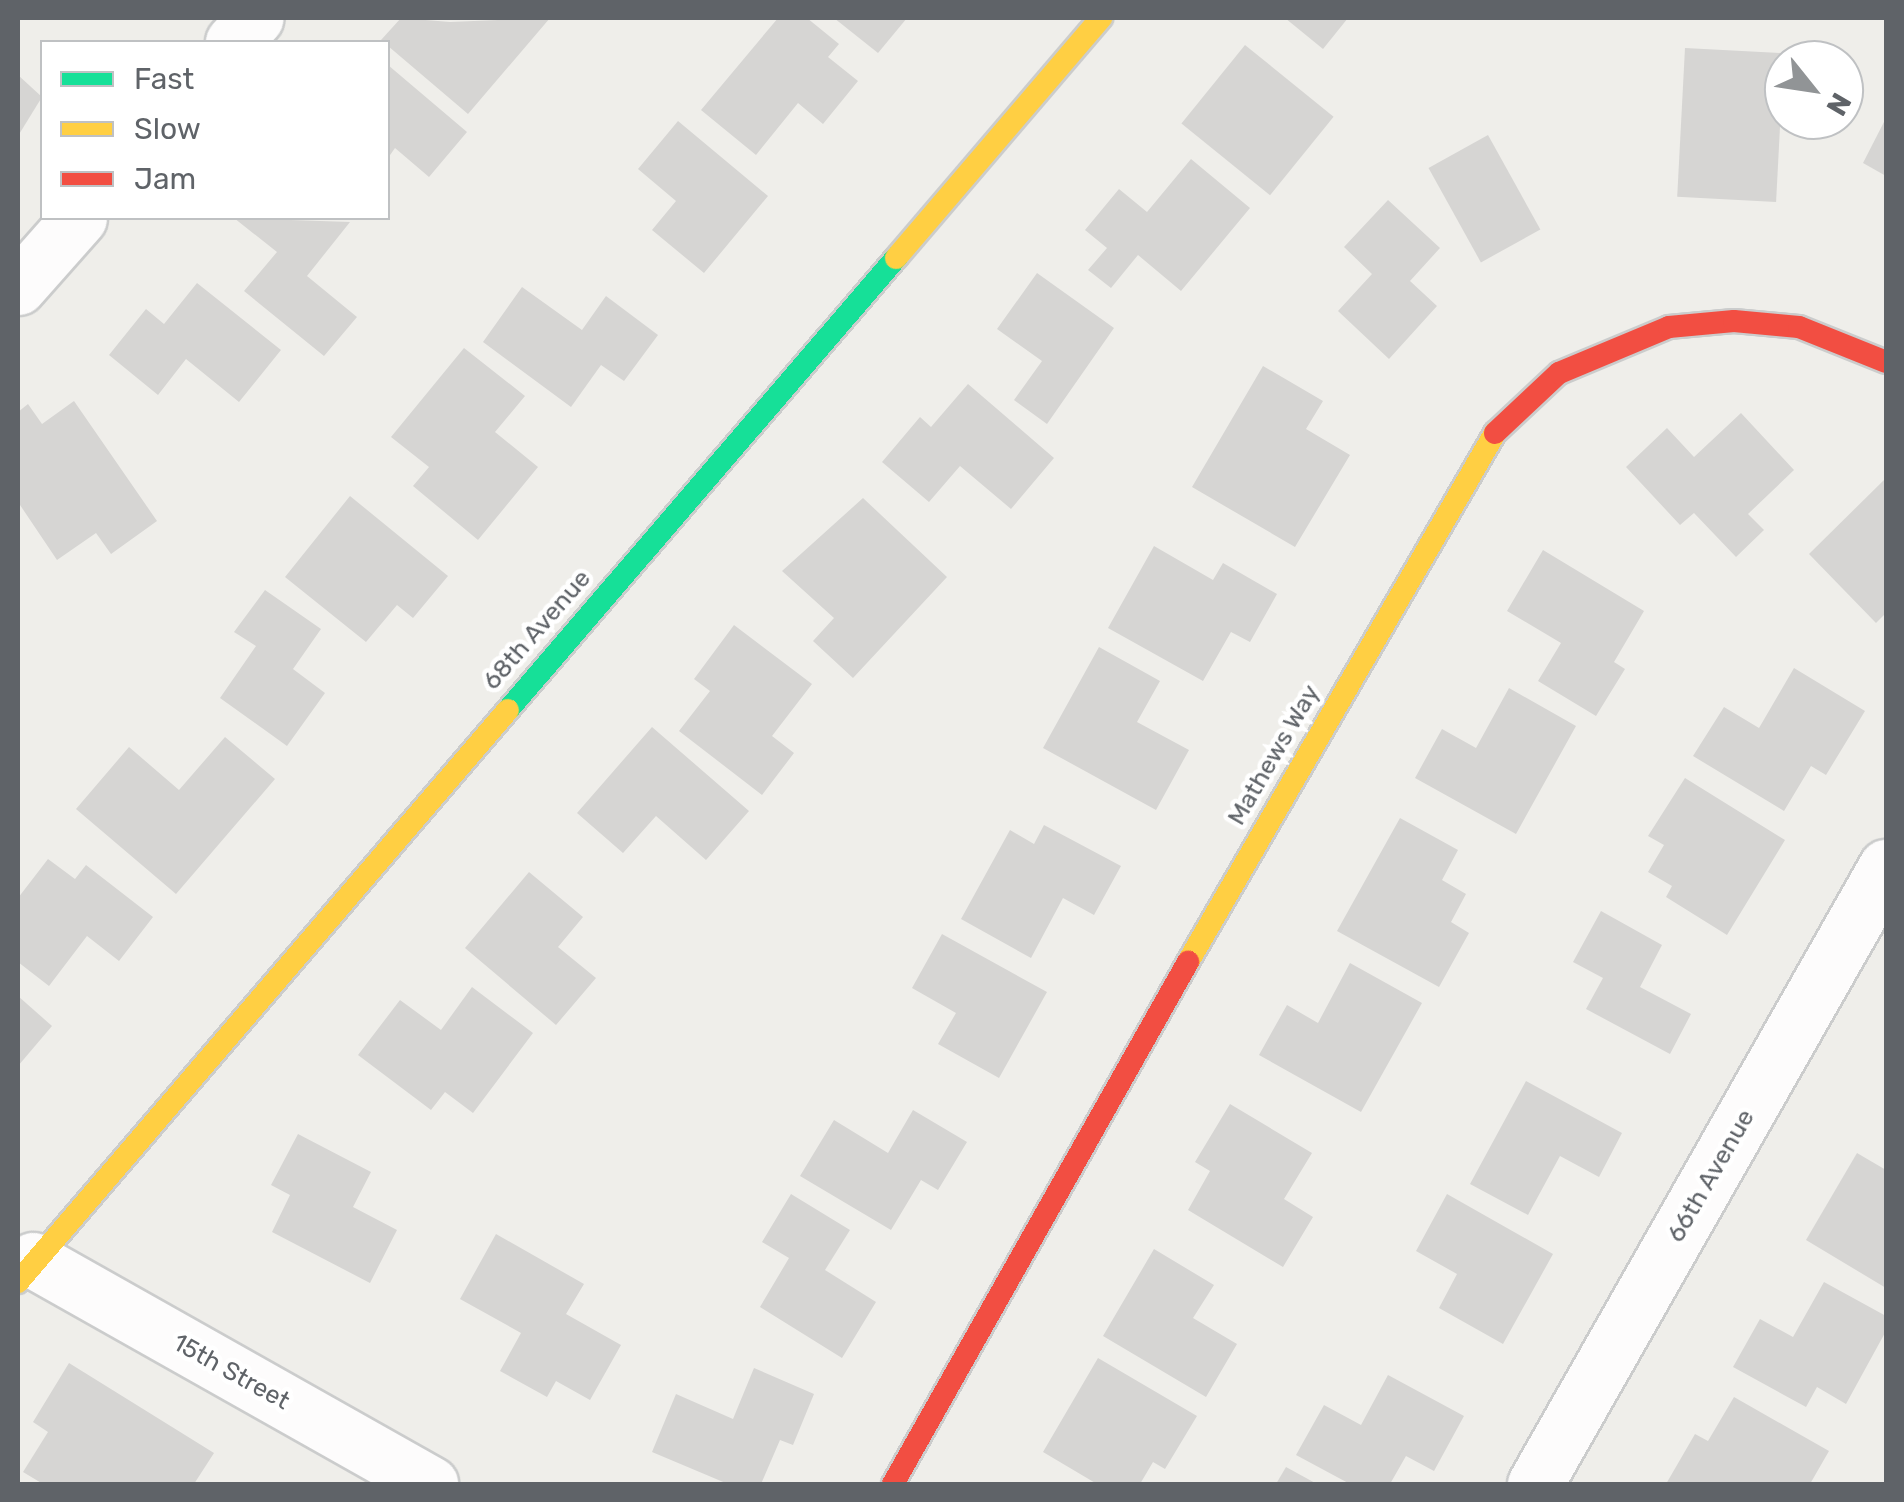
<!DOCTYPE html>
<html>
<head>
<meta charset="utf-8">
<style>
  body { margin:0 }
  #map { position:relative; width:1904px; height:1502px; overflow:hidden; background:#efeeea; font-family:Rubik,sans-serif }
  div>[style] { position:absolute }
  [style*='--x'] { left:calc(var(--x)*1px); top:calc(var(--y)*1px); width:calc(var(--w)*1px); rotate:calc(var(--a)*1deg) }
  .building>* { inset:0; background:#d6d5d3; transform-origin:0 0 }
  .roads { filter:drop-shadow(2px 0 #cbcccc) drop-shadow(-2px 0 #cbcccc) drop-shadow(0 2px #cbcccc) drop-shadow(0 -2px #cbcccc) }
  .street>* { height:55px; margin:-27.5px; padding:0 27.5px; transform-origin:27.5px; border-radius:27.5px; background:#fdfcfc }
  .fast>* { height:22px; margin:-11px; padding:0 11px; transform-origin:11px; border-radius:11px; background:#16e098 }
  .slow>* { height:22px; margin:-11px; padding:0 11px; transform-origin:11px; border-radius:11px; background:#ffcf43 }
  .jam>* { height:22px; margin:-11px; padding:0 11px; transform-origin:11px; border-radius:11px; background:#f24e42 }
  span { translate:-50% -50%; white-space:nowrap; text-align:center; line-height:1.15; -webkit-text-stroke:9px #fff; paint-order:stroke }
  .street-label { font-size:25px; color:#5f6368 }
  .frame { position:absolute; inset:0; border:20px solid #5f6368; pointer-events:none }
  .legend { position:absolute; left:40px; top:40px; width:350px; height:180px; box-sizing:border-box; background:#fff; border:2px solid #bfc1c3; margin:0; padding:12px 18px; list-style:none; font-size:30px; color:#5f6368 }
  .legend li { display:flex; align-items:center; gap:20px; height:50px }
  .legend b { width:50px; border:2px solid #bfc1c3 }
  .north { position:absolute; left:1764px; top:40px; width:100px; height:100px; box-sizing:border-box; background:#fff; border:2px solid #bfc1c3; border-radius:50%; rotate:120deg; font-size:28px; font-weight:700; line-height:40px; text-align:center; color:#5f6368 }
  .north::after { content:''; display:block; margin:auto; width:35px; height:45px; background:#919496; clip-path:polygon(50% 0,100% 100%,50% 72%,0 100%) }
</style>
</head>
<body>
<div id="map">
  <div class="building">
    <i style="clip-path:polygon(401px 18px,450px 22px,550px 18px,468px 114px,381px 40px)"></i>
    <i style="clip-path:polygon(778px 18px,807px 18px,839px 44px,828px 57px,858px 81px,823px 124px,798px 103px,756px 155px,701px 110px)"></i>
    <i style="clip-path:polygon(834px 18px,907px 18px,878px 53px)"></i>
    <i style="clip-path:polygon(1285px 18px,1348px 18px,1323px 49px)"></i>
    <i style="left:1245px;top:45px;width:114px;height:101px;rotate:39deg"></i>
    <i style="left:1685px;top:48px;width:99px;height:149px;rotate:3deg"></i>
    <i style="clip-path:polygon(388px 65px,467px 132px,429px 177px,395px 148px,388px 158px)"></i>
    <i style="clip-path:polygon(18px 75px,42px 97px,18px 136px)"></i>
    <i style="clip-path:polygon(1886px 118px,1886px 176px,1863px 163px)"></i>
    <i style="clip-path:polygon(678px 121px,768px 196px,704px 273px,652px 230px,676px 201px,638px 169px)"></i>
    <i style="left:1488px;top:135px;width:108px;height:68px;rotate:61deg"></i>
    <i style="clip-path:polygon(1191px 159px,1250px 208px,1181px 291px,1138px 255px,1111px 288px,1088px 270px,1107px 248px,1085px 230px,1119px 189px,1147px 212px)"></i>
    <i style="clip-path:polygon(1388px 200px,1440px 248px,1410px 281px,1437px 306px,1389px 359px,1338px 311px,1372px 274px,1344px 247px)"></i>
    <i style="clip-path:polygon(234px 218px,350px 222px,307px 276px,357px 317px,324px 356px,244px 291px,277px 252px)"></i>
    <i style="clip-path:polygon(1037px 273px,1114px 328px,1047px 424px,1014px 400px,1042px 361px,997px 329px)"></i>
    <i style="clip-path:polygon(197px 283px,281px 350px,239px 402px,186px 359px,158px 395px,109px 355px,146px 309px,164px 324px)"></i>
    <i style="clip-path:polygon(522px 287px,582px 330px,606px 296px,658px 335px,624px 381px,601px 365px,571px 407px,483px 342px)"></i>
    <i style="clip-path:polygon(464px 348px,525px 396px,495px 432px,538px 467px,478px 540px,413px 486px,429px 467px,391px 437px)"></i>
    <i style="clip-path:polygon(1263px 366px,1323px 401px,1306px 429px,1350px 455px,1295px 547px,1192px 487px)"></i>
    <i style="clip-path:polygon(968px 384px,1054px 458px,1011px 509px,960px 466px,929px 502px,882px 462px,920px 417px,931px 427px)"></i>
    <i style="clip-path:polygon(74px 401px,157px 521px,111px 554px,96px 533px,57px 560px,18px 502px,18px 412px,28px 404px,42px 424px)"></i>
    <i style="clip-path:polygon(1741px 413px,1794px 470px,1748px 514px,1764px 530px,1736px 557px,1694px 513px,1680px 525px,1626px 467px,1667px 428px,1694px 457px)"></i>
    <i style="clip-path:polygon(1886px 478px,1886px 613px,1876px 623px,1809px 554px)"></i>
    <i style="clip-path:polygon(350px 496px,448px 576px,413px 618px,397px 605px,366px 642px,285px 577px)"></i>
    <i style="clip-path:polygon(863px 498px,947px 577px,853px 678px,813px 641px,834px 618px,782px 571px)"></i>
    <i style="clip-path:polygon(1154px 546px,1213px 580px,1223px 563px,1277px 594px,1250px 642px,1231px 632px,1203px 681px,1108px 628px)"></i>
    <i style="clip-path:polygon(1543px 550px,1644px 611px,1614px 662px,1625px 669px,1596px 716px,1538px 681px,1561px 643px,1507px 611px)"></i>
    <i style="clip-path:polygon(265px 590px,321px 629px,293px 669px,325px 693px,287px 746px,220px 698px,256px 646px,234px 632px)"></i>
    <i style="clip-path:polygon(734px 625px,812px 684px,772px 736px,794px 753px,762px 795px,679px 731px,710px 691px,694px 679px)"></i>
    <i style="clip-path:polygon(1099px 647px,1160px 681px,1137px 722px,1189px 750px,1156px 810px,1043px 748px)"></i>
    <i style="clip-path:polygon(1794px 668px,1865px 711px,1826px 775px,1811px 766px,1784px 811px,1693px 756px,1724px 707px,1759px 728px)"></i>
    <i style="clip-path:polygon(1509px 688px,1576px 726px,1516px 834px,1415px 778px,1442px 729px,1476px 748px)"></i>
    <i style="clip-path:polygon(652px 727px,749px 811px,706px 860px,656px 816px,623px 853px,577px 813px)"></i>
    <i style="clip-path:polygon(225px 737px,275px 779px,176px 894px,76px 809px,129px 747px,179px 790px)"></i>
    <i style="clip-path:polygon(1685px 778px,1785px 840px,1727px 935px,1666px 897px,1672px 886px,1648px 872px,1664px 845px,1648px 836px)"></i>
    <i style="clip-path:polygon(1400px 818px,1458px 850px,1442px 880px,1466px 894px,1451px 922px,1469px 933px,1439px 987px,1337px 931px)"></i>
    <i style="clip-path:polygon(1044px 825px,1121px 866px,1094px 915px,1063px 898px,1031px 958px,961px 919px,1010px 830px,1034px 844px)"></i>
    <i style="clip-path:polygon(48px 859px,75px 879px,86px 865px,153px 917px,119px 961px,87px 936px,49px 986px,18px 962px,18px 898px)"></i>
    <i style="clip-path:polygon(529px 872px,583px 917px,558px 947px,596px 978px,556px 1025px,465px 948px)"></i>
    <i style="clip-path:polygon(1601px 911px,1662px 945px,1640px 987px,1691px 1014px,1670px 1054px,1586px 1009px,1603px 978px,1573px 962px)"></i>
    <i style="clip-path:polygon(942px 934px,1047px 992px,999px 1078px,938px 1044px,956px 1013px,912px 988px)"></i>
    <i style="clip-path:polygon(1350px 963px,1422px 1003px,1361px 1112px,1259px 1055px,1287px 1005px,1318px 1023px)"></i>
    <i style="clip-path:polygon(472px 987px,533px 1033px,473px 1113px,445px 1092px,431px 1110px,358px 1055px,400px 1000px,441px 1030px)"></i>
    <i style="clip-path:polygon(18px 996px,52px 1026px,18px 1066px)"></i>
    <i style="clip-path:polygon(1526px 1081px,1622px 1133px,1599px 1177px,1560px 1156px,1528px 1215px,1470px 1184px)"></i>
    <i style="clip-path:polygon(1230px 1104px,1312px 1153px,1284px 1199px,1313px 1217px,1283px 1267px,1188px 1210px,1210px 1171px,1195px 1162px)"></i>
    <i style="clip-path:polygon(913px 1110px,967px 1142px,938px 1190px,921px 1180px,891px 1230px,800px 1176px,834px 1120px,888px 1153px)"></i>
    <i style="clip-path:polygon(298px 1134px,371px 1172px,353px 1207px,397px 1230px,370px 1283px,272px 1232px,290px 1195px,271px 1185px)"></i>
    <i style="clip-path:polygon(1857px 1153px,1886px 1170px,1886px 1288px,1806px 1240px)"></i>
    <i style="clip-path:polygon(791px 1194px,850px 1230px,825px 1270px,876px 1302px,842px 1358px,760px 1307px,789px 1258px,762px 1242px)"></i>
    <i style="clip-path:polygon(1447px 1194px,1553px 1254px,1503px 1344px,1439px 1308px,1457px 1274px,1416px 1251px)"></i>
    <i style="clip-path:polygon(496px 1234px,584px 1284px,566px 1314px,621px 1345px,590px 1400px,556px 1381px,547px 1397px,500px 1371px,521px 1333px,460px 1299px)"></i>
    <i style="clip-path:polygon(1154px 1249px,1214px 1285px,1193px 1318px,1237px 1344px,1206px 1397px,1103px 1336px)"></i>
    <i style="clip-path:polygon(1824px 1282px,1886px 1316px,1886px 1331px,1846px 1404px,1817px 1387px,1806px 1407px,1733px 1367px,1760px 1319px,1793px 1337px)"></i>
    <i style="clip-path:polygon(1098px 1358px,1197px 1416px,1165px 1469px,1153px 1462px,1140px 1484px,1097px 1484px,1043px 1452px)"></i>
    <i style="clip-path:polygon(69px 1363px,214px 1453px,194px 1484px,43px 1484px,23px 1472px,48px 1432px,33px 1422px)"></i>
    <i style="clip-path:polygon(754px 1368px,814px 1394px,793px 1445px,780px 1440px,761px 1484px,728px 1484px,652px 1452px,676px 1394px,733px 1419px)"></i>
    <i style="clip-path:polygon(1388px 1375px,1464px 1416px,1434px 1471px,1406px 1456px,1390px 1484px,1350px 1484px,1296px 1455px,1324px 1405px,1361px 1425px)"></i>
    <i style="clip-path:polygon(1734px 1397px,1829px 1451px,1810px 1484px,1666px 1484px,1695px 1434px,1708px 1441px)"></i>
    <i style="clip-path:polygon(1286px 1467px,1317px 1484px,1276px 1484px)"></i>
  </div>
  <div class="roads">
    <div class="street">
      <i style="--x:233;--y:42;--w:33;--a:-47"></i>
      <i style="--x:18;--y:287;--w:92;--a:-48.5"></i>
      <i style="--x:33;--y:1260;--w:456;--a:29.4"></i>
      <i style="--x:1535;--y:1484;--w:710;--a:-60.37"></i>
    </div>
    <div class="fast">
      <i style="--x:508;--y:710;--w:596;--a:-49.36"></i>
    </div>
    <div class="slow">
      <i style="--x:896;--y:258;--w:316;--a:-49.5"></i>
      <i style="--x:1188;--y:962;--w:612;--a:-59.87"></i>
      <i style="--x:18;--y:1282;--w:753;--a:-49.42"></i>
    </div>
    <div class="jam">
      <i style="--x:1495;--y:433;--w:88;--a:-43.2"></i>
      <i style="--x:1559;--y:373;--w:119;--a:-22.7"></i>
      <i style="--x:1669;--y:327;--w:65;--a:-5.3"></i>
      <i style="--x:1734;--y:321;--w:65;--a:5.3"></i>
      <i style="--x:1799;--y:327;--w:94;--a:21.9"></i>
      <i style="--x:893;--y:1484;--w:600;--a:-60.53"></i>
    </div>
  </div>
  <div class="street-label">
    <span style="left:537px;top:630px;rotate:-49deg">68th Avenue</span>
    <span style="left:1274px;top:755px;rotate:-60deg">Mathews Way</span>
    <span style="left:1711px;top:1176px;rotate:-60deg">66th Avenue</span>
    <span style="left:231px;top:1372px;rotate:29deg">15th Street</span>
  </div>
  <div class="frame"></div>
  <ul class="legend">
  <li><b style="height:12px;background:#16e098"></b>Fast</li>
  <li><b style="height:12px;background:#ffcf43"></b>Slow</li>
  <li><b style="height:12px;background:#f24e42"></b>Jam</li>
  </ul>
  <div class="north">N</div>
</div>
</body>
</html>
